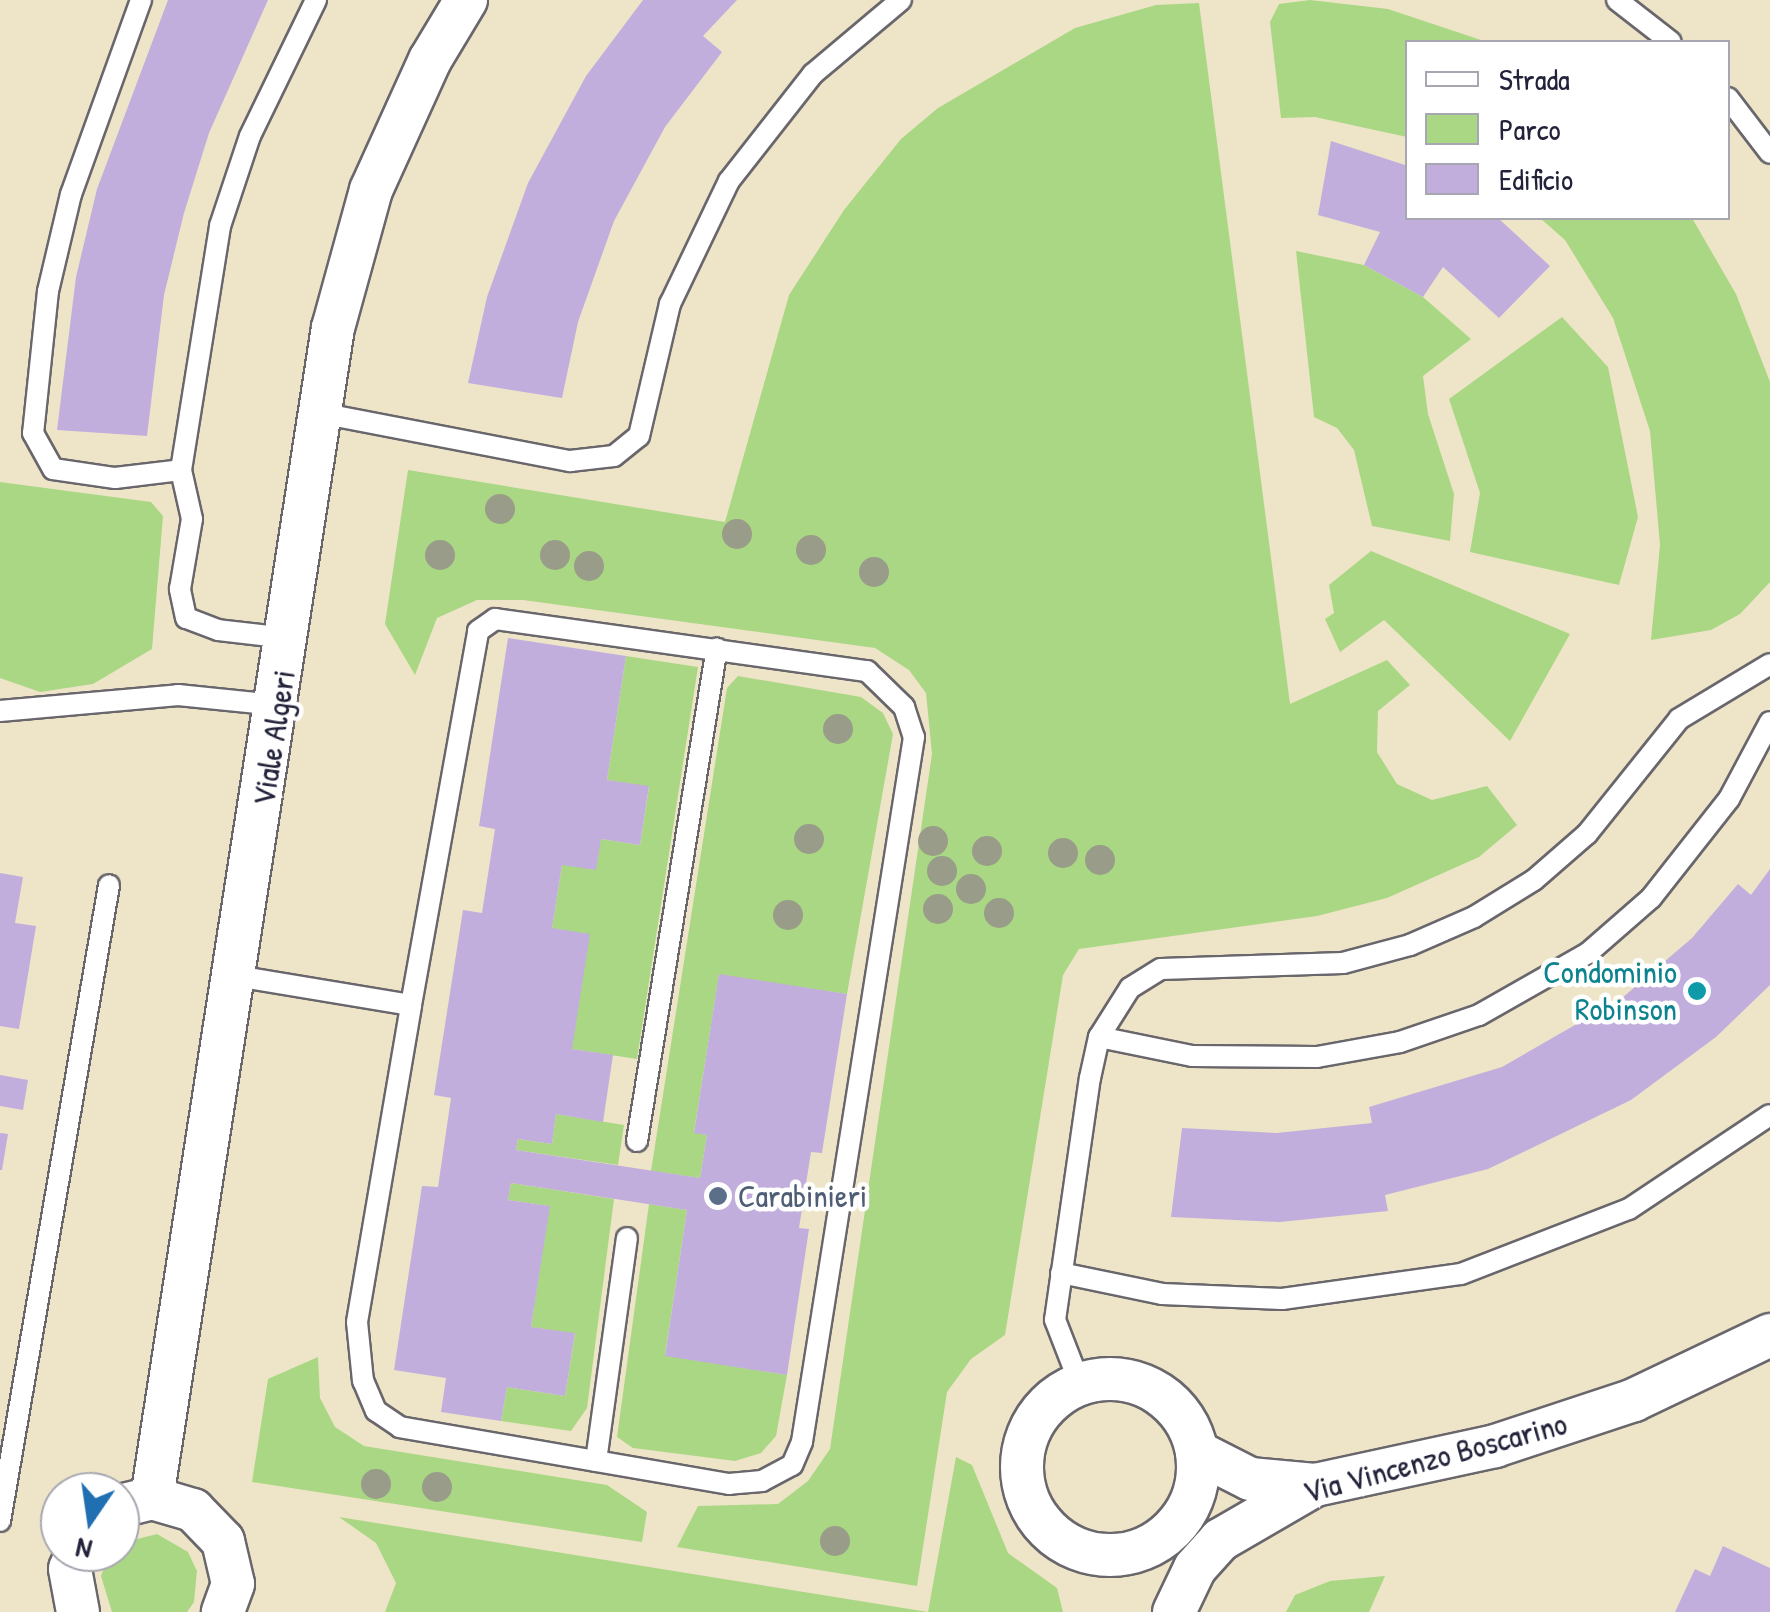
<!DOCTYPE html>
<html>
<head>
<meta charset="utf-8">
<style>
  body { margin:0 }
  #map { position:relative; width:1770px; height:1612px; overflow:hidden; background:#eee5c8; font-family:"Patrick Hand",sans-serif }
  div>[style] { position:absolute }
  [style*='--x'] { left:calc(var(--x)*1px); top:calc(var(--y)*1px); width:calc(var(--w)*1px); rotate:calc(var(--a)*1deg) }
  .green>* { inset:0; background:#aad784 }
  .building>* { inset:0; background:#c1aedc }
  .roads { filter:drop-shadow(2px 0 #69666c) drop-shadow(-2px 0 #69666c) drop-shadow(0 2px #69666c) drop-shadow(0 -2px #69666c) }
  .service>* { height:20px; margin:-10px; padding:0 10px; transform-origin:10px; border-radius:10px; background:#fff }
  .minor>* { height:42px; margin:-21px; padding:0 21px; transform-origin:21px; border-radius:21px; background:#fff }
  .minor>.ring { margin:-21px; padding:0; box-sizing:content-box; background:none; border:42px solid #fff; border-radius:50% }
  .trees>* { width:30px; height:30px; margin:-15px; border-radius:50%; background:#989c89 }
  .dots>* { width:28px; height:28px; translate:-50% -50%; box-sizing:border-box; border:5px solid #fff; border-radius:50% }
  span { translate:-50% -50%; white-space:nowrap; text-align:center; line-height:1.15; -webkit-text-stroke:9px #fff; paint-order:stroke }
  .street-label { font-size:32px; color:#22223b }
  .culture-label { font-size:32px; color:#0d838f }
  .right { translate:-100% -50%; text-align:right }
  .service-label { font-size:32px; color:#4e5e75 }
  .left { translate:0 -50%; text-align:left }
  .legend { position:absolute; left:1405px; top:40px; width:325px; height:180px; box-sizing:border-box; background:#fff; border:2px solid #a7a7b1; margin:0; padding:12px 18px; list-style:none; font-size:30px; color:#22223b }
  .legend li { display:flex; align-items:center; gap:20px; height:50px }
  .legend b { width:50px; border:2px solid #a7a7b1 }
  .north { position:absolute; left:40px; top:1472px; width:100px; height:100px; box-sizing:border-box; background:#fff; border:2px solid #a7a7b1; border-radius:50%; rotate:193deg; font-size:28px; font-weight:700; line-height:40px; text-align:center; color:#22223b }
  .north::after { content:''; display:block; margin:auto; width:35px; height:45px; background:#1f6fb2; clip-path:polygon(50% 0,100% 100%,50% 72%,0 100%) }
</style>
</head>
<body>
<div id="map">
  <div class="green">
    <i style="clip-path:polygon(1310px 0,1388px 9px,1487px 42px,1408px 42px,1407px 137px,1315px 117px,1281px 118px,1270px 22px,1279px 4px)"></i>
    <i style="clip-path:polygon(1199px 3px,1290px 704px,1387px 660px,1410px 685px,1378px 711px,1377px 752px,1397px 784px,1432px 800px,1487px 786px,1517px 825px,1479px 857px,1387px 898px,1317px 916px,1079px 949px,1063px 975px,1005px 1335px,971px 1359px,947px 1392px,917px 1586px,677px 1547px,698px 1506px,778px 1504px,808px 1481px,830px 1449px,932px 754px,926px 693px,909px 670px,875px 648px,523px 600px,477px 600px,437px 618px,415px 675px,385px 624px,408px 470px,725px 522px,789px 295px,844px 210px,901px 139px,938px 108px,1075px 28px,1156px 5px)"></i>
    <i style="clip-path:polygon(1540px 218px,1692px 218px,1736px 294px,1770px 382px,1770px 582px,1740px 614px,1711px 630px,1651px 640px,1660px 545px,1650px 431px,1613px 318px,1565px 240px)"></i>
    <i style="clip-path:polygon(1296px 251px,1364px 265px,1423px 297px,1471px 339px,1423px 376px,1428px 414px,1454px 494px,1450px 541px,1372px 526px,1354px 450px,1337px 428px,1314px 417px)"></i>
    <i style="clip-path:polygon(1562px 317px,1608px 367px,1638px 517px,1619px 585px,1470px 552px,1480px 493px,1449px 399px)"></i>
    <i style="clip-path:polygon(0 482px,151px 502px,163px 516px,152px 649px,93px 684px,40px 692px,0 678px)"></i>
    <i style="clip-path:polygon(1371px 551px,1570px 634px,1510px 741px,1384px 620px,1340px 652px,1325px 619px,1334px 613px,1329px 585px)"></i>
    <i style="clip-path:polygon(626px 656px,698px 667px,637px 1059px,572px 1049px,552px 928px,562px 865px,601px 839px,640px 845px,649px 787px,607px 780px)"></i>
    <i style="clip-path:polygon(738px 676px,861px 697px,883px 713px,893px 734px,847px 994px,719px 975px,694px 1132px,707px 1135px,700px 1178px,651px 1171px,727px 688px)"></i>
    <i style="clip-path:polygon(556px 1114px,624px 1125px,618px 1165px,516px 1150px,518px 1139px,552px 1144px)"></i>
    <i style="clip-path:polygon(511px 1183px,614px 1199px,587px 1408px,571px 1431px,501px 1421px,507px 1387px,565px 1396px,575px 1334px,531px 1327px,549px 1206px,508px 1200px)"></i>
    <i style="clip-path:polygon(649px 1204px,687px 1210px,665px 1355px,787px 1375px,776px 1436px,761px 1453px,735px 1461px,633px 1448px,617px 1437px)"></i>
    <i style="clip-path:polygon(318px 1357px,320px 1398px,335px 1427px,364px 1446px,607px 1485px,647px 1512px,642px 1542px,252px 1482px,268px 1379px)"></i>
    <i style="clip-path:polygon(956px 1457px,972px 1465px,1008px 1553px,1057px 1588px,1063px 1612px,385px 1612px,396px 1583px,376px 1543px,339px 1517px,928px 1612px)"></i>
    <i style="clip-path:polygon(157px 1534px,188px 1552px,197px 1571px,194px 1602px,187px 1612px,112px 1612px,101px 1576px,109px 1555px,120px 1552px,121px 1543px)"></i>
    <i style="clip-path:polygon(1385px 1576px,1369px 1612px,1286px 1612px,1295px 1595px,1330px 1581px)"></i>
  </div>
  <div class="building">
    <i style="clip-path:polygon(168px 0,268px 0,209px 133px,184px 213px,164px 295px,147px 436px,57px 430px,76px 277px,97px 189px)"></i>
    <i style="clip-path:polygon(643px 0,737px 0,703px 36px,722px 52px,665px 127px,614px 221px,578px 322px,562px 398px,468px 383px,487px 297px,528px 183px,586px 76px)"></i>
    <i style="clip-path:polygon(1331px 141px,1408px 166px,1408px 218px,1498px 218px,1550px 266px,1499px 318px,1443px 267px,1423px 297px,1364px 265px,1380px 232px,1318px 215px)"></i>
    <i style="clip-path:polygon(508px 638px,626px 656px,607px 780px,649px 786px,640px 845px,601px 839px,596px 870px,562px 865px,552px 928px,590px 934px,572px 1049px,613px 1055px,603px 1122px,556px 1114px,552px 1144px,518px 1139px,516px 1150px,700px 1178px,707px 1135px,694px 1133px,719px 974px,847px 994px,822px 1153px,811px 1152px,799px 1228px,809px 1229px,787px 1375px,665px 1356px,687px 1210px,511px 1183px,508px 1200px,550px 1206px,531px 1327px,575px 1333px,565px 1396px,507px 1387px,501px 1421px,441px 1412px,446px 1378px,394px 1370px,422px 1186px,438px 1187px,451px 1098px,434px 1095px,463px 910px,482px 913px,495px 829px,479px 826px)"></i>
    <i style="clip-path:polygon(1770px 869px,1770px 985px,1716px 1037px,1631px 1100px,1488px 1169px,1385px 1195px,1388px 1211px,1280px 1222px,1171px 1217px,1182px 1128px,1277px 1133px,1372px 1123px,1369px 1107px,1502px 1067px,1622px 998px,1692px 938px,1738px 884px,1751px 895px)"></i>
    <i style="clip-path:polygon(0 873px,23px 877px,15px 923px,36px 926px,19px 1029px,0 1026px)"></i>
    <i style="clip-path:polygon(0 1075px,28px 1080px,23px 1110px,0 1106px)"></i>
    <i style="clip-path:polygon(0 1133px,8px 1134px,2px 1170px,0 1170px)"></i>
    <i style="clip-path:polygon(1723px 1546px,1770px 1568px,1770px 1612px,1675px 1612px,1695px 1569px,1710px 1576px)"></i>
  </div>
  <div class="roads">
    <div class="service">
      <i style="--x:141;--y:0;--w:206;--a:109.8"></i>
      <i style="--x:71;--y:194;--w:100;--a:103.3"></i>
      <i style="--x:48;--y:291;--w:143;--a:96"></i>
      <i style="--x:33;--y:433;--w:41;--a:60.9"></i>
      <i style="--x:53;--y:469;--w:63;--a:8.3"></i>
      <i style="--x:115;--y:478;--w:66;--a:-6.9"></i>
      <i style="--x:1617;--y:0;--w:68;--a:37.9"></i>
      <i style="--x:1728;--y:98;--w:69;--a:52.6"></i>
      <i style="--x:320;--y:413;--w:255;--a:10.9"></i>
      <i style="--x:570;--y:461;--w:44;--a:-6.5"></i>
      <i style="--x:614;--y:456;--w:32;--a:-39"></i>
      <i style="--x:639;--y:436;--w:136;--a:-76.8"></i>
      <i style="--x:670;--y:304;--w:136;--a:-64.4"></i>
      <i style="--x:729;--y:181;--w:136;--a:-51.9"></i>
      <i style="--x:813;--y:74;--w:115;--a:-40.1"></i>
      <i style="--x:495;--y:619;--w:376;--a:8"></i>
      <i style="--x:867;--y:671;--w:52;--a:44.2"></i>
      <i style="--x:904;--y:707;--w:32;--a:72"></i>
      <i style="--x:914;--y:737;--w:714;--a:99.03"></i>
      <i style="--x:802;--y:1442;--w:25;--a:113"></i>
      <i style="--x:792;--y:1465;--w:34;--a:152"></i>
      <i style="--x:762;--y:1481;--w:33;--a:175"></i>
      <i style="--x:729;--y:1484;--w:334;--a:-170.2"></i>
      <i style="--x:400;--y:1427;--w:29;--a:-146"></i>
      <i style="--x:376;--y:1411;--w:33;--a:-113"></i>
      <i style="--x:363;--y:1381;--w:59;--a:-95.8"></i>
      <i style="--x:357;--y:1322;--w:322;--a:-80.3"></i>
      <i style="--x:411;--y:1005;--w:380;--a:-79.8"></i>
      <i style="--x:478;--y:631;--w:21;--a:-35"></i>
      <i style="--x:287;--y:638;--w:69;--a:-173.4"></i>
      <i style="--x:218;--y:630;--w:34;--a:-159"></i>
      <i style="--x:186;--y:618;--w:30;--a:-102"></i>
      <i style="--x:180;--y:589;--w:71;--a:-80.3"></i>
      <i style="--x:192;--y:519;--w:50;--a:-102.7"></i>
      <i style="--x:181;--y:470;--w:247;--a:-80.9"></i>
      <i style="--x:220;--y:226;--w:95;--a:-71.6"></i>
      <i style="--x:250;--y:136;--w:151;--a:-64.1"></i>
      <i style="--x:0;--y:711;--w:179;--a:-5.1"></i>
      <i style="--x:178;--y:695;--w:100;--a:5.8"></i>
      <i style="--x:236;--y:976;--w:177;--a:9.4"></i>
      <i style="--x:1099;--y:1037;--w:95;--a:11.5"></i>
      <i style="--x:1192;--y:1056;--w:125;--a:0.5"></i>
      <i style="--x:1317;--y:1057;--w:84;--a:-10.2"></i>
      <i style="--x:1400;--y:1042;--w:83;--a:-18.9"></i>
      <i style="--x:1479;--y:1015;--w:125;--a:-29.6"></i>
      <i style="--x:1588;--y:953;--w:84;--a:-41.1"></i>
      <i style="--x:1651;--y:898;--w:126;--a:-51.8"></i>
      <i style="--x:1729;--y:799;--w:87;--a:-62"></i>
      <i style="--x:637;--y:1141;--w:499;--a:-80.8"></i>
      <i style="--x:1061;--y:1273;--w:103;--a:11.7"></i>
      <i style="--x:1162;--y:1294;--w:120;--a:2.4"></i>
      <i style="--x:1282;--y:1299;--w:181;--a:-8"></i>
      <i style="--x:1461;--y:1274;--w:180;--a:-21.2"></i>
      <i style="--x:1629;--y:1209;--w:169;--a:-33.7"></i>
      <i style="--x:1080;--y:1384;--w:69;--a:-111.3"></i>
      <i style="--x:1055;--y:1320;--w:245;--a:-81.8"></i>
      <i style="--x:1090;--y:1078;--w:42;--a:-77.6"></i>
      <i style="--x:1099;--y:1037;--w:58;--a:-57.7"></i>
      <i style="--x:1130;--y:988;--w:36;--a:-32"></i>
      <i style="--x:1161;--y:969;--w:182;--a:-1.9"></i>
      <i style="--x:1343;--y:963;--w:69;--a:-15"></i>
      <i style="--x:1410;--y:945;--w:70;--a:-23.6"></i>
      <i style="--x:1474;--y:917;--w:70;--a:-31.7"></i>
      <i style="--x:1534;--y:880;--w:70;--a:-41"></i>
      <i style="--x:1587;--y:834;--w:147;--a:-51.3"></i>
      <i style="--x:1679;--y:719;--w:106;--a:-31.1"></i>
      <i style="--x:596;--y:1461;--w:225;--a:-82.1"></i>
      <i style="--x:0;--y:1521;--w:645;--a:-80.27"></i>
    </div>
    <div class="minor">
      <i class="ring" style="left:1022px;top:1379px;width:134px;height:134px"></i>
      <i style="--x:1197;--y:1452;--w:59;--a:27"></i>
      <i style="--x:1250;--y:1479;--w:65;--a:5.3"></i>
      <i style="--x:152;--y:1498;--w:1184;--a:-81.21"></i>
      <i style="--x:333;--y:328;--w:143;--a:-74.6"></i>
      <i style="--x:371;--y:190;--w:143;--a:-65.6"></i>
      <i style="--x:430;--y:60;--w:70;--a:-59"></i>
      <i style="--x:120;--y:1506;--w:33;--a:-14"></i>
      <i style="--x:152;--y:1498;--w:43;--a:16.3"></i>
      <i style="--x:193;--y:1510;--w:43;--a:45.9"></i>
      <i style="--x:223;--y:1541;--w:44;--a:76.9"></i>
      <i style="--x:233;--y:1584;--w:30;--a:110"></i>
      <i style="--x:77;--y:1552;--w:18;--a:112"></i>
      <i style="--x:70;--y:1569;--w:44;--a:79.5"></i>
      <i style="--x:1174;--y:1612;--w:49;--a:-64.5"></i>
      <i style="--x:1195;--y:1568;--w:38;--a:-48"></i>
      <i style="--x:1220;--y:1540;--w:110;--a:-30.1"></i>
      <i style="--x:1315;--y:1485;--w:184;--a:-12.2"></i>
      <i style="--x:1495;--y:1446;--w:146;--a:-18.3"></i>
      <i style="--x:1634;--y:1400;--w:151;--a:-25.5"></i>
    </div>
  </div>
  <div class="trees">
    <i style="left:500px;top:509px"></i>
    <i style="left:737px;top:534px"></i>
    <i style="left:811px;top:550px"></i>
    <i style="left:440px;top:555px"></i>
    <i style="left:555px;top:555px"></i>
    <i style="left:589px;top:566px"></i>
    <i style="left:874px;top:572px"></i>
    <i style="left:838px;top:729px"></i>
    <i style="left:809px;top:839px"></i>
    <i style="left:933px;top:841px"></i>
    <i style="left:987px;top:851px"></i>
    <i style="left:1063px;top:853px"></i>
    <i style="left:1100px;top:860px"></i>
    <i style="left:942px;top:871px"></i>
    <i style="left:971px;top:889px"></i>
    <i style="left:938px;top:909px"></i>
    <i style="left:999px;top:913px"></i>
    <i style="left:788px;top:915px"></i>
    <i style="left:376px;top:1484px"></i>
    <i style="left:437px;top:1487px"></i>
    <i style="left:835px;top:1541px"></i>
  </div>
  <div class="dots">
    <i style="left:1697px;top:991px;background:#0f9aa8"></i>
    <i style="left:718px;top:1196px;background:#5c6f8a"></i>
  </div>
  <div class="street-label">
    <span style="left:274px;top:738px;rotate:-81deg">Viale Algeri</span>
    <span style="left:1435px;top:1458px;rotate:-15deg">Via Vincenzo Boscarino</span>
  </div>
  <div class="culture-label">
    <span class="right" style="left:1677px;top:991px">Condominio<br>Robinson</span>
  </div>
  <div class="service-label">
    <span class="left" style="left:738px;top:1196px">Carabinieri</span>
  </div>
  <ul class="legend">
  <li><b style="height:12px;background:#fff"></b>Strada</li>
  <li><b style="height:28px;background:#aad784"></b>Parco</li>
  <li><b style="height:28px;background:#c1aedc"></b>Edificio</li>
  </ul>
  <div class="north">N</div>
</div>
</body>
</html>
